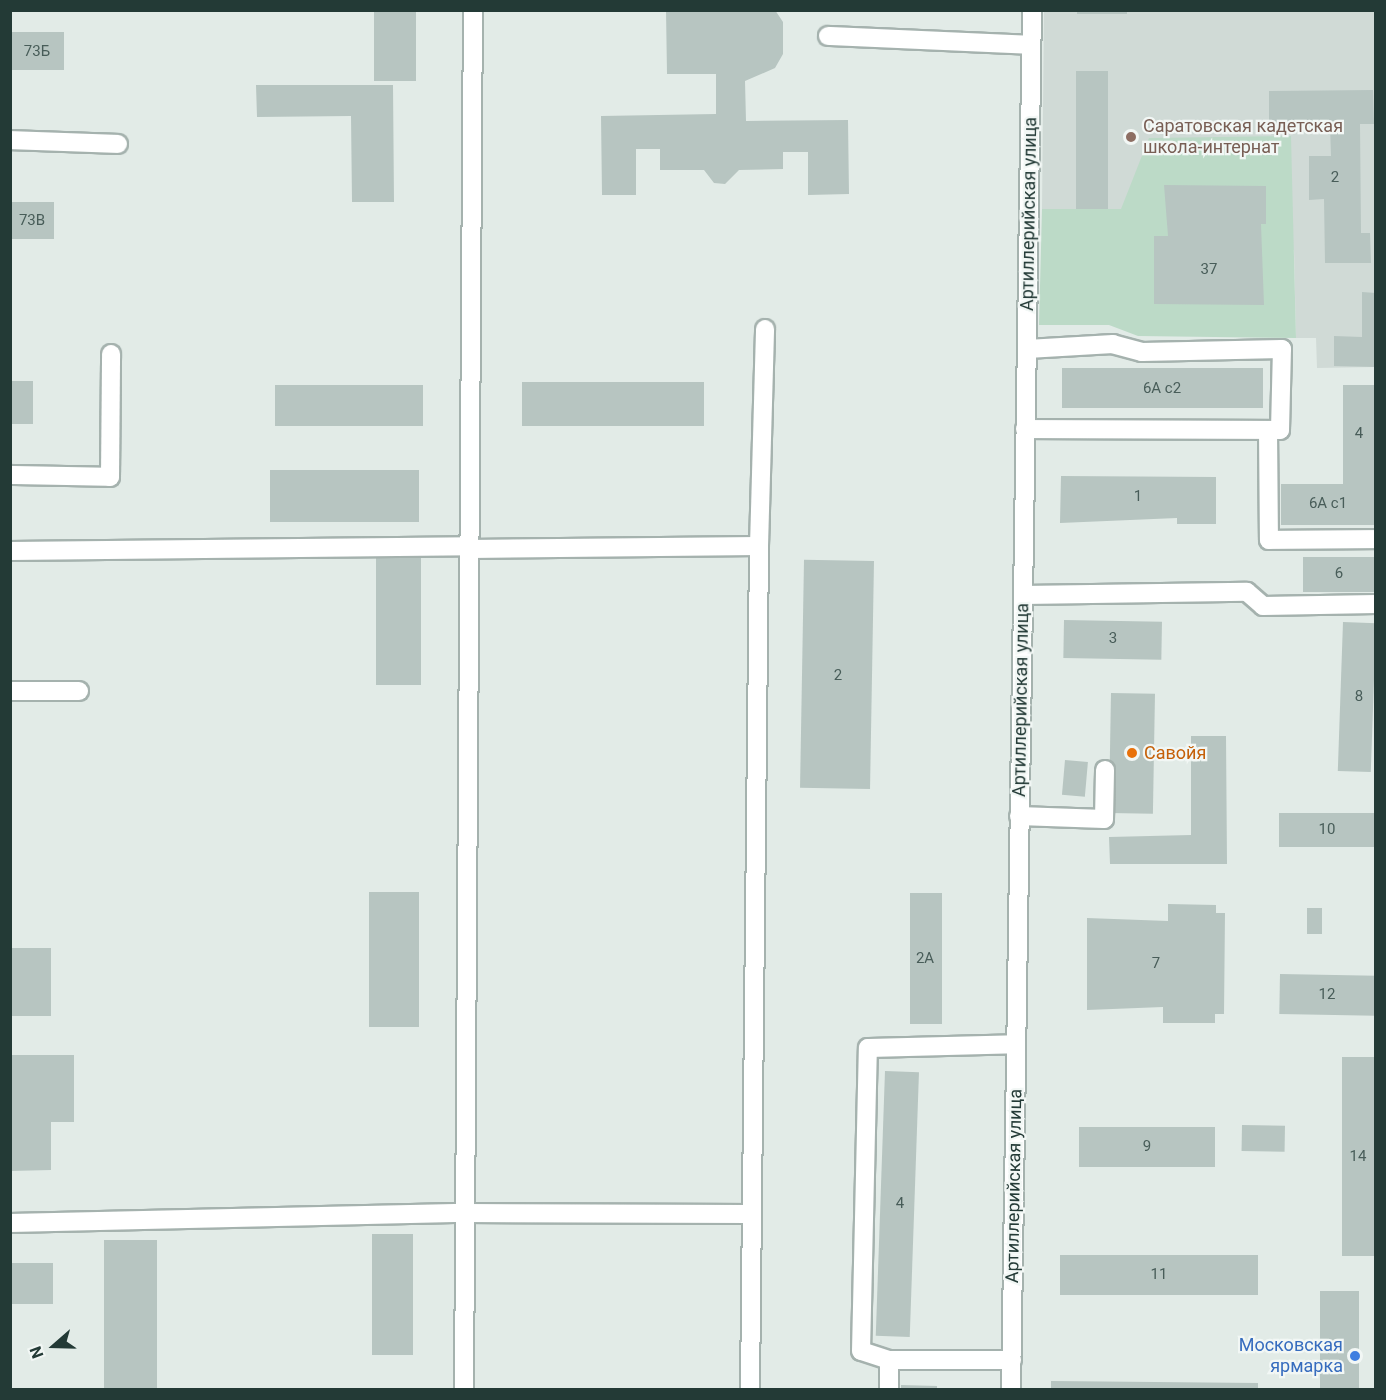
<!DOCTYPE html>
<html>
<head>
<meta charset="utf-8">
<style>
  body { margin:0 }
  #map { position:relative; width:1386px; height:1400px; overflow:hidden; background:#e2ebe7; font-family:Roboto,sans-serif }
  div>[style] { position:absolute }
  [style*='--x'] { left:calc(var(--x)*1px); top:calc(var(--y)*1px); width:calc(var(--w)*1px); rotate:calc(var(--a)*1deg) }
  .built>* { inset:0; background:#d0dad6 }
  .green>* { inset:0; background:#bcdac7 }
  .building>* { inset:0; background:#b7c5c1; transform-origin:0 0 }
  .roads { filter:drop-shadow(2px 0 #a5b2ae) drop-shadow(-2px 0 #a5b2ae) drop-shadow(0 2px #a5b2ae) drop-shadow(0 -2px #a5b2ae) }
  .minor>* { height:18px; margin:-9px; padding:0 9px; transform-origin:9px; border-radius:9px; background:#fff }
  .dots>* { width:16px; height:16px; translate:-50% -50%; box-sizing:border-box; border:3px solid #f2f7f5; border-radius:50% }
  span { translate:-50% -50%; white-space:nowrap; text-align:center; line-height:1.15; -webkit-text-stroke:4.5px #f2f7f5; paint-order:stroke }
  .number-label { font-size:15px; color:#485d59 }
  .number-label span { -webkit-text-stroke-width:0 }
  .education-label { font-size:18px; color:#785e54 }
  .left { translate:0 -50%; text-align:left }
  .street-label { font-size:18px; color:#233a36 }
  .food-label { font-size:18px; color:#c56008 }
  .shop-label { font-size:18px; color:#366cbe }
  .right { translate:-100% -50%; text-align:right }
  .frame { position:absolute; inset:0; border:12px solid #233a36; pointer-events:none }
  .north { position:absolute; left:24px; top:1316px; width:60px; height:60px; -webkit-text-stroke:4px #f2f7f5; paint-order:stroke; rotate:250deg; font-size:16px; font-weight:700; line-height:24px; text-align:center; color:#233a36 }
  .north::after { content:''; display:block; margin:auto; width:21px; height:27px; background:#233a36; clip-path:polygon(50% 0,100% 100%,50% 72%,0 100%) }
</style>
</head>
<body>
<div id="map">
  <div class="built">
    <i style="clip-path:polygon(1044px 11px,1375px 11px,1375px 367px,1317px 368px,1316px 338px,1296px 338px,1294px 250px,1121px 209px,1042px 209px)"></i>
  </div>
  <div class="green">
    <i style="clip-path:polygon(1291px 136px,1296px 338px,1138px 336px,1109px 325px,1039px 325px,1042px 209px,1121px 209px,1149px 138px)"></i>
  </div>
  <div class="building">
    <i style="left:374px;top:10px;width:42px;height:71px"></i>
    <i style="clip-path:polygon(666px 10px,775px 10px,783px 22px,783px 54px,775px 68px,745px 81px,746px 121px,848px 120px,849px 194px,808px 195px,808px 152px,783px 152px,783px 169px,739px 170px,725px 184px,714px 183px,704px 170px,660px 170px,660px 149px,636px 149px,636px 195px,602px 195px,601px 116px,716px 114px,716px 74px,667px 74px)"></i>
    <i style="left:1077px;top:10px;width:50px;height:4px"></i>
    <i style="left:64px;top:32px;width:38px;height:54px;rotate:90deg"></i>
    <i style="left:1076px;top:71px;width:32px;height:138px"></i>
    <i style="clip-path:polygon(256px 85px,393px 85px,394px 202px,352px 202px,351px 116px,257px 117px)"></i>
    <i style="clip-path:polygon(1373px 90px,1374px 124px,1360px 124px,1361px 233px,1370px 233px,1371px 263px,1325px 263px,1324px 199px,1309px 200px,1309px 156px,1331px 156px,1330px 126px,1269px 127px,1269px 91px)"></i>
    <i style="clip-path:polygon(1164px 185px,1266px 186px,1266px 224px,1261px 224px,1264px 305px,1154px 304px,1154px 236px,1168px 236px)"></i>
    <i style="left:10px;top:202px;width:44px;height:37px"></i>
    <i style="clip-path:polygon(1362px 292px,1376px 293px,1376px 367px,1334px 366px,1334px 336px,1362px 337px)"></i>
    <i style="left:1062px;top:368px;width:201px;height:40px"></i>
    <i style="left:10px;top:381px;width:23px;height:43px"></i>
    <i style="left:704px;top:382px;width:44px;height:182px;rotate:90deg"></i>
    <i style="left:275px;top:385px;width:148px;height:41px"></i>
    <i style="clip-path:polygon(1343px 385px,1376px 385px,1376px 525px,1281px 525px,1281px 484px,1343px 484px)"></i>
    <i style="left:270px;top:470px;width:149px;height:52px"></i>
    <i style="clip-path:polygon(1061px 476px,1216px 477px,1216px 524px,1177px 524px,1177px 518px,1060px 523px)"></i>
    <i style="left:1303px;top:557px;width:73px;height:35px"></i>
    <i style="left:376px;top:558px;width:45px;height:127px"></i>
    <i style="left:874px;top:561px;width:228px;height:70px;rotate:91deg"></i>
    <i style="left:1064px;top:620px;width:98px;height:38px;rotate:1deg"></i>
    <i style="left:1343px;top:622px;width:33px;height:149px;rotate:2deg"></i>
    <i style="left:1111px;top:693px;width:44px;height:120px;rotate:1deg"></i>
    <i style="clip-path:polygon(1191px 736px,1226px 736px,1227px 864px,1110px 864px,1109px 837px,1191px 835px)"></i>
    <i style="left:1065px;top:760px;width:23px;height:35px;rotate:5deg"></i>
    <i style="left:1279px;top:813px;width:97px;height:34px"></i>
    <i style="left:419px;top:892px;width:135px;height:50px;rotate:90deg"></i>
    <i style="left:910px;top:893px;width:32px;height:131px"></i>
    <i style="clip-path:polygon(1168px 904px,1216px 905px,1216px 913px,1225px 913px,1224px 1014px,1215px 1014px,1215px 1023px,1163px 1023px,1163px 1007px,1087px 1010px,1087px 918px,1168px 921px)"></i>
    <i style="left:1307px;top:908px;width:15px;height:26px"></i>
    <i style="left:10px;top:948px;width:41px;height:68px"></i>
    <i style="left:1280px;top:974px;width:96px;height:40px;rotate:1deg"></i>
    <i style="clip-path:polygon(10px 1055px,74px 1055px,74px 1122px,51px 1122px,51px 1170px,10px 1171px)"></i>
    <i style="left:1342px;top:1057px;width:34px;height:199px"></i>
    <i style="left:885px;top:1071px;width:34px;height:265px;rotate:2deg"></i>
    <i style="left:1242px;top:1125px;width:43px;height:26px;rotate:1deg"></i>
    <i style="left:1215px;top:1127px;width:40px;height:136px;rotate:90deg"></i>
    <i style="left:372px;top:1234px;width:41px;height:121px"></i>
    <i style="left:104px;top:1240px;width:53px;height:150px"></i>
    <i style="left:1060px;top:1255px;width:198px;height:40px"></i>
    <i style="left:10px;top:1263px;width:43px;height:41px"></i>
    <i style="left:1359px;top:1291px;width:99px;height:39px;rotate:90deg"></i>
    <i style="clip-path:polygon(1051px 1381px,1258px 1383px,1258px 1390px,1051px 1390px)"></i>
    <i style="clip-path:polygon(901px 1385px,937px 1386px,937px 1390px,901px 1390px)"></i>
  </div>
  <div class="roads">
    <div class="minor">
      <i style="--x:828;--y:36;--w:203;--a:2.5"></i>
      <i style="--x:10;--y:140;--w:108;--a:2.1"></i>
      <i style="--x:1025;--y:429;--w:255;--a:0.2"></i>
      <i style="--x:1280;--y:430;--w:81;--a:-88.6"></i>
      <i style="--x:1282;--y:349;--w:140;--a:178.8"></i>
      <i style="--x:1142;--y:352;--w:30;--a:-165"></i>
      <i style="--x:1113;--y:344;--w:86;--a:176.7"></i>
      <i style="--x:1268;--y:430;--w:110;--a:89.5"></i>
      <i style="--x:1269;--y:540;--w:107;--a:-0.5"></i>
      <i style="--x:10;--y:475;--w:100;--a:1.1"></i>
      <i style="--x:110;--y:477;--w:123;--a:-89.5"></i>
      <i style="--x:759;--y:546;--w:217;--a:-88.4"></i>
      <i style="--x:470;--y:549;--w:289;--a:-0.6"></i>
      <i style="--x:759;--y:546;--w:844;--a:90.61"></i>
      <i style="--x:10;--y:551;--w:460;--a:-0.6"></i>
      <i style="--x:1023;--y:595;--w:224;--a:-0.8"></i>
      <i style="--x:1247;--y:592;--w:21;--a:41"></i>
      <i style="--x:1263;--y:606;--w:113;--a:-1"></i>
      <i style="--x:10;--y:691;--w:69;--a:0"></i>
      <i style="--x:1019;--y:816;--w:85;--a:2"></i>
      <i style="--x:1104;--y:819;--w:49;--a:-88.8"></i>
      <i style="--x:10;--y:1223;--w:456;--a:-1.3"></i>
      <i style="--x:466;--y:1213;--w:284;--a:0.2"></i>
      <i style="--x:889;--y:1360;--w:29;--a:-162"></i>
      <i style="--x:861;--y:1351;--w:303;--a:-88.7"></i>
      <i style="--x:868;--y:1048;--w:148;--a:-1.5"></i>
      <i style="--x:464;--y:1390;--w:1380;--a:-89.63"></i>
      <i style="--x:889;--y:1390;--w:30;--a:-90"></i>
      <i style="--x:889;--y:1360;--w:123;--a:0"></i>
      <i style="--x:1011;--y:1390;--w:1380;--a:-89.13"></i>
    </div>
  </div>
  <div class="dots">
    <i style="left:1131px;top:137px;background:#8d6e63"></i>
    <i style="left:1132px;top:753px;background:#e8710a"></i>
    <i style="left:1355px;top:1356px;background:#3f7fe0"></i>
  </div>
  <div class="number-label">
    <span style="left:37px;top:52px">73Б</span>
    <span style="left:1335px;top:178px">2</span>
    <span style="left:32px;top:221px">73В</span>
    <span style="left:1209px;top:270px">37</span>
    <span style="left:1162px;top:389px">6А с2</span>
    <span style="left:1359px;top:434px">4</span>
    <span style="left:1138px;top:497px">1</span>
    <span style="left:1328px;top:504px">6А с1</span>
    <span style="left:1339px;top:574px">6</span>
    <span style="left:1113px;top:639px">3</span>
    <span style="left:838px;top:676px">2</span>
    <span style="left:1359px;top:697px">8</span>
    <span style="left:1327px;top:830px">10</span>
    <span style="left:925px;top:959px">2А</span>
    <span style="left:1156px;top:964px">7</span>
    <span style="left:1327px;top:995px">12</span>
    <span style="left:1147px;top:1147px">9</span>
    <span style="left:1358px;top:1157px">14</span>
    <span style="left:900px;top:1204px">4</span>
    <span style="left:1159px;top:1275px">11</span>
  </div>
  <div class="education-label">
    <span class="left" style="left:1143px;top:137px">Саратовская кадетская<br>школа-интернат</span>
  </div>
  <div class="street-label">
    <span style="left:1029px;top:214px;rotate:-89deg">Артиллерийская улица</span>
    <span style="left:1021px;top:700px;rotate:-89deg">Артиллерийская улица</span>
    <span style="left:1014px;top:1186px;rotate:-89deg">Артиллерийская улица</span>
  </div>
  <div class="food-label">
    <span class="left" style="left:1144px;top:753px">Савойя</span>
  </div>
  <div class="shop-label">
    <span class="right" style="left:1343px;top:1356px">Московская<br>ярмарка</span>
  </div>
  <div class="frame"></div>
  <div class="north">N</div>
</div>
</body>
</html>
